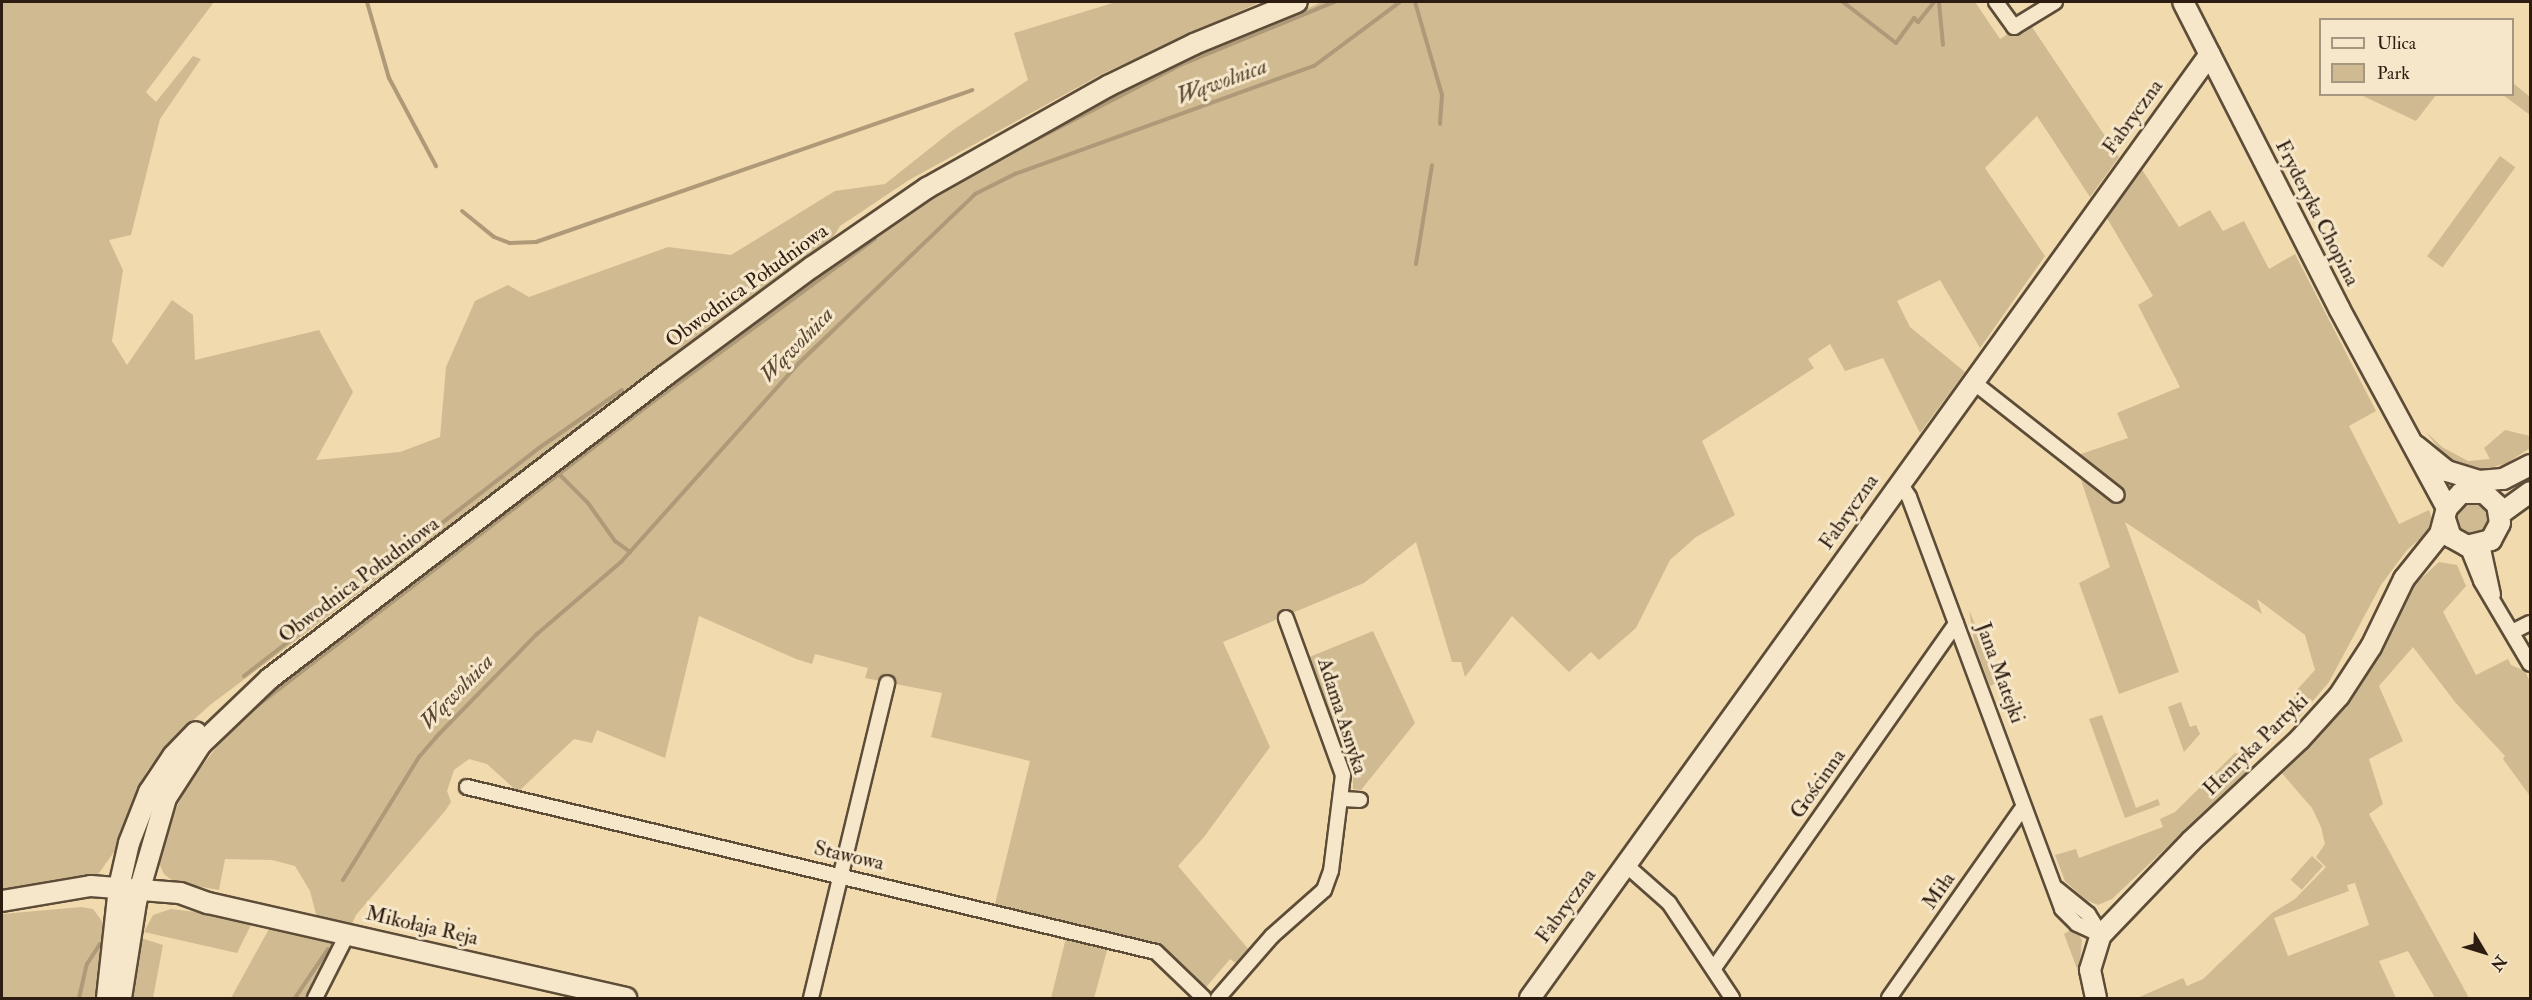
<!DOCTYPE html>
<html>
<head>
<meta charset="utf-8">
<style>
  body { margin:0 }
  #map { position:relative; width:2532px; height:1000px; overflow:hidden; background:#f1daad; font-family:"IM FELL Double Pica",serif }
  div>[style] { position:absolute }
  [style*='--x'] { left:calc(var(--x)*1px); top:calc(var(--y)*1px); width:calc(var(--w)*1px); rotate:calc(var(--a)*1deg) }
  .green>* { inset:0; background:#d0ba92; transform-origin:0 0 }
  .round { border-radius:50% }
  .stream>* { height:4px; margin:-2px; padding:0 2px; transform-origin:2px; border-radius:2px; background:#ae9978 }
  .roads { filter:drop-shadow(2px 0 #5d4c38) drop-shadow(-2px 0 #5d4c38) drop-shadow(0 2px #5d4c38) drop-shadow(0 -2px #5d4c38) }
  .street>* { height:14px; margin:-7px; padding:0 7px; transform-origin:7px; border-radius:7px; background:#f6e7ca }
  .secondary>* { height:20px; margin:-10px; padding:0 10px; transform-origin:10px; border-radius:10px; background:#f6e7ca }
  span { translate:-50% -50%; white-space:nowrap; text-align:center; line-height:1.15; -webkit-text-stroke:6px #f6e7ca; paint-order:stroke }
  .street-label { font-size:21px; color:#2c1c11 }
  .water-label { font-size:22px; color:#5a4835; font-style:italic }
  .frame { position:absolute; inset:0; border:3px solid #2c1c11; pointer-events:none }
  .legend { position:absolute; left:2319px; top:18px; width:195px; height:78px; box-sizing:border-box; background:#f6e7ca; border:2px solid #a59680; margin:0; padding:8px 10px; list-style:none; font-size:18px; color:#2c1c11 }
  .legend li { display:flex; align-items:center; gap:12px; height:30px }
  .legend b { width:30px; border:2px solid #a59680 }
  .north { position:absolute; left:2454px; top:922px; width:60px; height:60px; -webkit-text-stroke:4px #f6e7ca; paint-order:stroke; rotate:128deg; font-size:16px; font-weight:700; line-height:24px; text-align:center; color:#2c1c11 }
  .north::after { content:''; display:block; margin:auto; width:21px; height:27px; background:#2c1c11; clip-path:polygon(50% 0,100% 100%,50% 72%,0 100%) }
</style>
</head>
<body>
<div id="map">
  <div class="green">
    <i style="clip-path:polygon(2px 2px,214px 2px,146px 92px,156px 102px,193px 56px,201px 59px,160px 119px,131px 235px,109px 240px,123px 270px,112px 341px,127px 365px,172px 300px,193px 315px,195px 360px,319px 330px,353px 392px,316px 460px,400px 452px,440px 437px,446px 367px,475px 301px,508px 285px,529px 297px,668px 247px,731px 255px,835px 191px,885px 184px,953px 130px,1028px 80px,1014px 33px,1116px 2px,1260px 2px,1102px 74px,909px 180px,840px 226px,834px 236px,210px 705px,169px 742px,147px 771px,130px 807px,119px 845px,99px 873px,84px 880px,2px 891px)"></i>
    <i style="clip-path:polygon(1322px 2px,1975px 2px,2000px 39px,2028px 21px,2119px 157px,2090px 197px,2037px 116px,1985px 168px,2045px 256px,1980px 348px,1940px 280px,1897px 301px,1910px 327px,1965px 372px,1920px 433px,1883px 358px,1845px 371px,1830px 344px,1808px 359px,1814px 368px,1702px 441px,1735px 515px,1696px 537px,1670px 560px,1636px 628px,1599px 660px,1591px 652px,1569px 672px,1512px 616px,1465px 677px,1461px 662px,1452px 662px,1416px 542px,1364px 583px,1223px 642px,1270px 747px,1204px 837px,1178px 866px,1250px 951px,1238px 965px,1230px 959px,1202px 992px,1161px 952px,1160px 944px,995px 904px,1030px 761px,931px 737px,942px 693px,865px 678px,868px 668px,815px 654px,812px 664px,796px 659px,699px 616px,665px 758px,597px 730px,592px 743px,574px 739px,518px 792px,487px 764px,469px 759px,454px 770px,447px 791px,451px 802px,445px 811px,356px 915px,351px 926px,317px 918px,310px 891px,295px 866px,272px 860px,225px 859px,219px 890px,174px 882px,164px 874px,157px 859px,164px 820px,170px 821px,188px 784px,244px 712px,757px 320px,924px 204px,1050px 129px,1127px 87px)"></i>
    <i style="clip-path:polygon(2513px 83px,2530px 97px,2530px 115px,2503px 95px,2512px 94px)"></i>
    <i style="clip-path:polygon(2361px 95px,2436px 95px,2416px 121px)"></i>
    <i style="left:2500px;top:156px;width:19px;height:124px;rotate:36deg"></i>
    <i style="clip-path:polygon(2139px 165px,2179px 227px,2210px 210px,2223px 231px,2244px 221px,2269px 269px,2295px 254px,2376px 411px,2349px 426px,2399px 524px,2429px 510px,2432px 518px,2427px 533px,2407px 550px,2381px 585px,2329px 682px,2295px 722px,2294px 693px,2315px 670px,2305px 635px,2257px 599px,2262px 614px,2125px 522px,2179px 672px,2119px 694px,2079px 583px,2110px 567px,2080px 477px,2078px 455px,2128px 438px,2117px 413px,2180px 387px,2138px 305px,2153px 296px,2104px 213px)"></i>
    <i style="clip-path:polygon(2505px 430px,2530px 436px,2530px 448px,2507px 463px,2487px 469px,2470px 468px,2447px 458px,2425px 431px,2442px 447px,2468px 461px,2490px 459px,2484px 448px)"></i>
    <i class="round" style="left:2455px;top:501px;width:34px;height:34px"></i>
    <i style="clip-path:polygon(evenodd,2439px 562px,2457px 565px,2466px 586px,2443px 612px,2476px 675px,2508px 659px,2511px 665px,2525px 671px,2530px 682px,2530px 796px,2503px 759px,2505px 756px,2455px 702px,2413px 647px,2379px 686px,2403px 741px,2369px 759px,2383px 804px,2369px 814px,2469px 998px,2435px 998px,2408px 951px,2379px 961px,2396px 998px,2137px 998px,2183px 978px,2187px 986px,2203px 979px,2272px 913px,2295px 899px,2326px 867px,2316px 857px,2325px 844px,2321px 827px,2312px 808px,2280px 771px,2356px 692px,2413px 586px,2439px 562px,2355px 883px,2369px 925px,2288px 956px,2274px 918px,2349px 891px,2347px 885px,2355px 883px)"></i>
    <i style="clip-path:polygon(1969px 610px,1999px 682px,1990px 686px,1975px 646px)"></i>
    <i style="clip-path:polygon(1373px 631px,1415px 723px,1361px 790px,1353px 789px,1353px 778px,1307px 658px)"></i>
    <i style="clip-path:polygon(2181px 702px,2190px 727px,2196px 725px,2200px 734px,2184px 752px,2168px 707px)"></i>
    <i style="clip-path:polygon(2102px 715px,2136px 808px,2158px 799px,2160px 805px,2125px 818px,2089px 719px)"></i>
    <i style="clip-path:polygon(2235px 753px,2242px 755px,2252px 767px,2112px 899px,2098px 905px,2086px 900px,2065px 881px,2055px 855px,2076px 849px,2079px 858px,2163px 827px,2160px 819px,2175px 812px)"></i>
    <i style="left:2312px;top:856px;width:15px;height:32px;rotate:42deg"></i>
    <i style="clip-path:polygon(81px 907px,93px 909px,104px 924px,102px 998px,2px 998px,2px 914px)"></i>
    <i style="clip-path:polygon(171px 909px,196px 912px,252px 923px,237px 953px,144px 932px,153px 915px)"></i>
    <i style="clip-path:polygon(2074px 928px,2082px 940px,2079px 974px,2064px 934px)"></i>
    <i style="clip-path:polygon(269px 929px,348px 946px,320px 998px,231px 998px)"></i>
    <i style="clip-path:polygon(1066px 938px,1108px 947px,1094px 998px,1051px 998px)"></i>
    <i style="clip-path:polygon(144px 939px,163px 945px,153px 998px,127px 998px,139px 940px)"></i>
  </div>
  <div class="stream">
    <i style="--x:367;--y:2;--w:79;--a:73.9"></i>
    <i style="--x:389;--y:78;--w:100;--a:61.9"></i>
    <i style="--x:1415;--y:2;--w:97;--a:73.8"></i>
    <i style="--x:1442;--y:95;--w:29;--a:94"></i>
    <i style="--x:1843;--y:2;--w:67;--a:37.7"></i>
    <i style="--x:1896;--y:43;--w:31;--a:-54"></i>
    <i style="--x:1914;--y:18;--w:6;--a:45"></i>
    <i style="--x:1918;--y:22;--w:26;--a:-51"></i>
    <i style="--x:1939;--y:2;--w:43;--a:84.7"></i>
    <i style="--x:1029;--y:143;--w:168;--a:-27.3"></i>
    <i style="--x:1178;--y:66;--w:169;--a:-22.3"></i>
    <i style="--x:462;--y:211;--w:41;--a:39.1"></i>
    <i style="--x:494;--y:237;--w:17;--a:21"></i>
    <i style="--x:510;--y:243;--w:26;--a:-2"></i>
    <i style="--x:536;--y:242;--w:462;--a:-19.2"></i>
    <i style="--x:1416;--y:264;--w:100;--a:-80.8"></i>
    <i style="--x:561;--y:476;--w:38;--a:45"></i>
    <i style="--x:588;--y:503;--w:47;--a:54.6"></i>
    <i style="--x:615;--y:541;--w:19;--a:36"></i>
    <i style="--x:244;--y:676;--w:373;--a:-37.7"></i>
    <i style="--x:539;--y:448;--w:101;--a:-34.9"></i>
    <i style="--x:244;--y:716;--w:512;--a:-37.54"></i>
    <i style="--x:650;--y:404;--w:279;--a:-36.3"></i>
    <i style="--x:343;--y:880;--w:145;--a:-58.3"></i>
    <i style="--x:419;--y:757;--w:30;--a:-49"></i>
    <i style="--x:439;--y:734;--w:140;--a:-45.6"></i>
    <i style="--x:537;--y:634;--w:111;--a:-40.6"></i>
    <i style="--x:621;--y:562;--w:267;--a:-48.2"></i>
    <i style="--x:799;--y:363;--w:244;--a:-43.8"></i>
    <i style="--x:975;--y:194;--w:45;--a:-26.6"></i>
    <i style="--x:1015;--y:174;--w:318;--a:-19.9"></i>
    <i style="--x:1314;--y:66;--w:107;--a:-36.7"></i>
    <i style="--x:79;--y:998;--w:35;--a:-77"></i>
    <i style="--x:87;--y:964;--w:24;--a:-57"></i>
    <i style="--x:295;--y:998;--w:59;--a:-56"></i>
  </div>
  <div class="roads">
    <div class="street">
      <i style="--x:1996;--y:2;--w:31;--a:54"></i>
      <i style="--x:2014;--y:27;--w:48;--a:-31.4"></i>
      <i style="--x:1972;--y:381;--w:184;--a:38.2"></i>
      <i style="--x:1899;--y:482;--w:18;--a:56"></i>
      <i style="--x:1909;--y:497;--w:439;--a:69.6"></i>
      <i style="--x:2062;--y:909;--w:21;--a:45"></i>
      <i style="--x:2077;--y:924;--w:26;--a:25"></i>
      <i style="--x:2482;--y:544;--w:52;--a:77.8"></i>
      <i style="--x:2467;--y:546;--w:38;--a:68"></i>
      <i style="--x:2481;--y:581;--w:96;--a:59.4"></i>
      <i style="--x:2512;--y:632;--w:20;--a:-27"></i>
      <i style="--x:467;--y:787;--w:708;--a:13.47"></i>
      <i style="--x:1156;--y:952;--w:66;--a:43.8"></i>
      <i style="--x:1343;--y:799;--w:17;--a:3"></i>
      <i style="--x:1626;--y:865;--w:57;--a:41.5"></i>
      <i style="--x:1669;--y:903;--w:114;--a:56.4"></i>
      <i style="--x:2057;--y:889;--w:40;--a:39"></i>
      <i style="--x:2088;--y:914;--w:25;--a:58"></i>
      <i style="--x:1714;--y:968;--w:421;--a:-54.9"></i>
      <i style="--x:315;--y:998;--w:73;--a:-63.1"></i>
      <i style="--x:811;--y:998;--w:324;--a:-76.4"></i>
      <i style="--x:1218;--y:998;--w:82;--a:-48.9"></i>
      <i style="--x:1272;--y:936;--w:69;--a:-41.5"></i>
      <i style="--x:1324;--y:890;--w:20;--a:-70"></i>
      <i style="--x:1331;--y:871;--w:97;--a:-82.9"></i>
      <i style="--x:1343;--y:775;--w:167;--a:-110"></i>
      <i style="--x:1889;--y:998;--w:233;--a:-54.9"></i>
    </div>
    <div class="secondary">
      <i style="--x:2416;--y:446;--w:40;--a:39"></i>
      <i style="--x:2447;--y:471;--w:34;--a:17"></i>
      <i style="--x:2479;--y:481;--w:24;--a:-5"></i>
      <i style="--x:2503;--y:479;--w:30;--a:-27"></i>
      <i style="--x:2500;--y:514;--w:37;--a:-36"></i>
      <i style="--x:2445;--y:519;--w:19;--a:72"></i>
      <i style="--x:2451;--y:537;--w:18;--a:29"></i>
      <i style="--x:2467;--y:546;--w:25;--a:-14"></i>
      <i style="--x:2491;--y:540;--w:19;--a:-62"></i>
      <i style="--x:2500;--y:523;--w:18;--a:-99"></i>
      <i style="--x:2497;--y:505;--w:18;--a:-137"></i>
      <i style="--x:2484;--y:493;--w:23;--a:180"></i>
      <i style="--x:2461;--y:493;--w:21;--a:133"></i>
      <i style="--x:2;--y:901;--w:90;--a:-9.6"></i>
      <i style="--x:91;--y:886;--w:89;--a:4.5"></i>
      <i style="--x:180;--y:893;--w:30;--a:20"></i>
      <i style="--x:208;--y:903;--w:429;--a:12.8"></i>
      <i style="--x:107;--y:998;--w:112;--a:-83.8"></i>
      <i style="--x:119;--y:887;--w:45;--a:-77.2"></i>
      <i style="--x:129;--y:843;--w:55;--a:-68.6"></i>
      <i style="--x:149;--y:792;--w:43;--a:-56.3"></i>
      <i style="--x:173;--y:756;--w:33;--a:-46"></i>
      <i style="--x:121;--y:998;--w:97;--a:-81.1"></i>
      <i style="--x:136;--y:902;--w:108;--a:-73.9"></i>
      <i style="--x:166;--y:798;--w:64;--a:-57.1"></i>
      <i style="--x:201;--y:744;--w:94;--a:-43.7"></i>
      <i style="--x:269;--y:679;--w:500;--a:-37.44"></i>
      <i style="--x:666;--y:375;--w:182;--a:-36.5"></i>
      <i style="--x:812;--y:267;--w:140;--a:-34.5"></i>
      <i style="--x:927;--y:188;--w:208;--a:-29.4"></i>
      <i style="--x:1108;--y:86;--w:96;--a:-26"></i>
      <i style="--x:1194;--y:44;--w:111;--a:-22.2"></i>
      <i style="--x:1530;--y:998;--w:1163;--a:-54.23"></i>
      <i style="--x:2096;--y:998;--w:29;--a:-102"></i>
      <i style="--x:2090;--y:970;--w:37;--a:-73"></i>
      <i style="--x:2101;--y:935;--w:130;--a:-46.2"></i>
      <i style="--x:2191;--y:841;--w:149;--a:-43.1"></i>
      <i style="--x:2300;--y:739;--w:58;--a:-47.8"></i>
      <i style="--x:2339;--y:696;--w:59;--a:-56.9"></i>
      <i style="--x:2371;--y:647;--w:76;--a:-64.1"></i>
      <i style="--x:2404;--y:579;--w:58;--a:-51.3"></i>
      <i style="--x:2440;--y:534;--w:27;--a:-75"></i>
      <i style="--x:2447;--y:508;--w:227;--a:-118.4"></i>
      <i style="--x:2339;--y:308;--w:343;--a:-117"></i>
    </div>
  </div>
  <div class="street-label">
    <span style="left:2133px;top:117px;rotate:-54deg">Fabryczna</span>
    <span style="left:2317px;top:213px;rotate:63deg">Fryderyka Chopina</span>
    <span style="left:747px;top:286px;rotate:-36deg">Obwodnica Południowa</span>
    <span style="left:1849px;top:512px;rotate:-55deg">Fabryczna</span>
    <span style="left:359px;top:580px;rotate:-37deg">Obwodnica Południowa</span>
    <span style="left:2000px;top:673px;rotate:70deg">Jana Matejki</span>
    <span style="left:1342px;top:716px;rotate:72deg">Adama Asnyka</span>
    <span style="left:2256px;top:745px;rotate:-44deg">Henryka Partyki</span>
    <span style="left:1818px;top:784px;rotate:-55deg">Gościnna</span>
    <span style="left:849px;top:856px;rotate:13deg">Stawowa</span>
    <span style="left:1939px;top:891px;rotate:-55deg">Miła</span>
    <span style="left:1566px;top:906px;rotate:-54deg">Fabryczna</span>
    <span style="left:422px;top:926px;rotate:13deg">Mikołaja Reja</span>
  </div>
  <div class="water-label">
    <span style="left:1222px;top:82px;rotate:-20deg">Wąwolnica</span>
    <span style="left:797px;top:345px;rotate:-46deg">Wąwolnica</span>
    <span style="left:457px;top:692px;rotate:-46deg">Wąwolnica</span>
  </div>
  <div class="frame"></div>
  <ul class="legend">
  <li><b style="height:8px;background:#f6e7ca"></b>Ulica</li>
  <li><b style="height:16px;background:#d0ba92"></b>Park</li>
  </ul>
  <div class="north">N</div>
</div>
</body>
</html>
